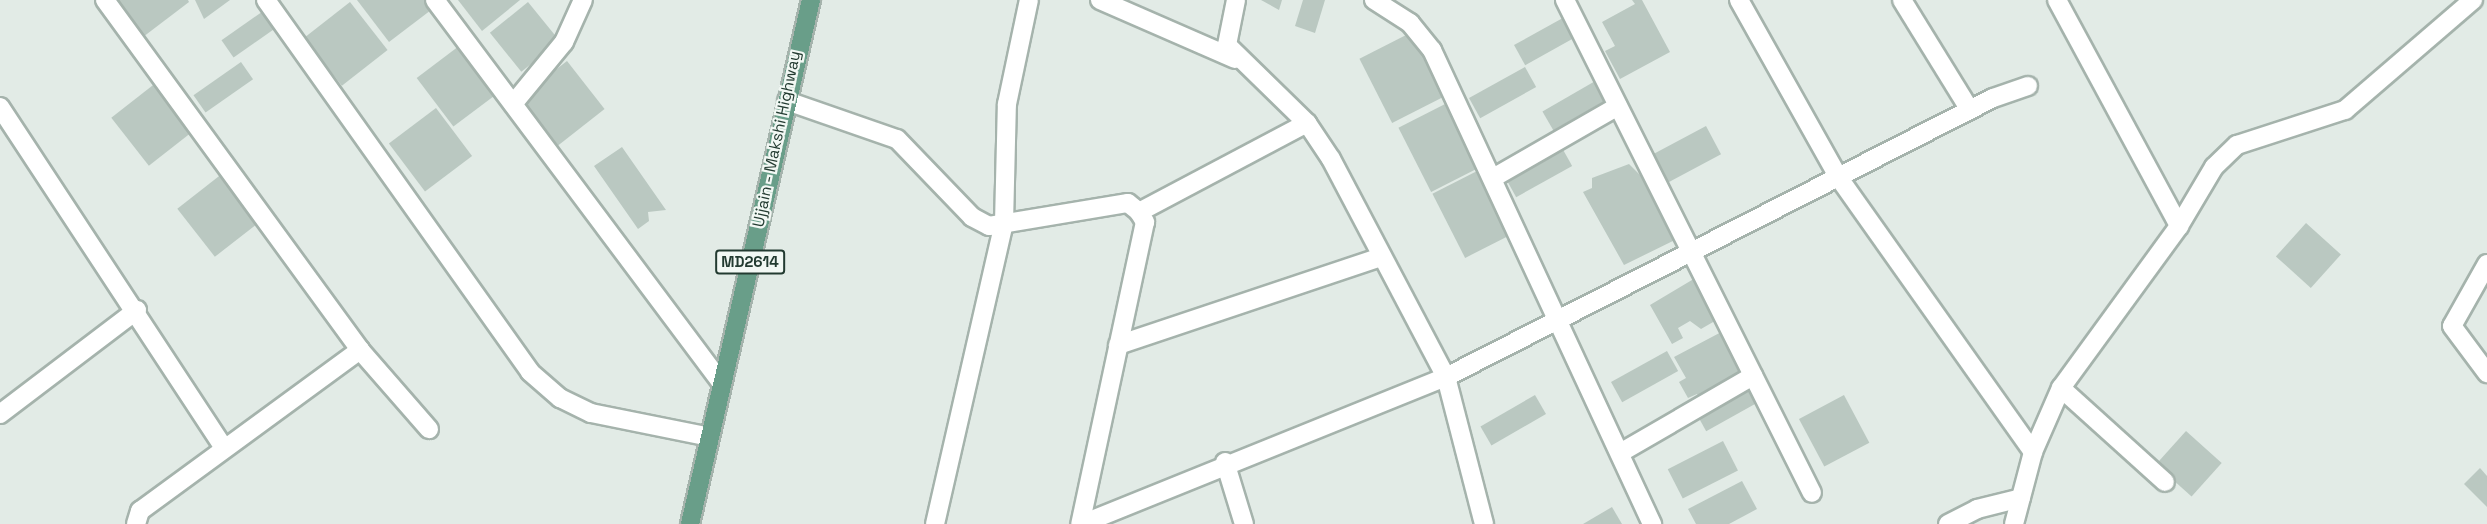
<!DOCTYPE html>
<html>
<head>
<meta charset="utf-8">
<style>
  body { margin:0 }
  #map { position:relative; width:2487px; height:524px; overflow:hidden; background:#e2ebe6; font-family:"Space Grotesk",sans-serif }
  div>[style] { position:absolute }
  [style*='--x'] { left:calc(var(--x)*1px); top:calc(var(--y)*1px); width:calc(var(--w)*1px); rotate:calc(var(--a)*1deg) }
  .building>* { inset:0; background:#bac8c1; transform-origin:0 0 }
  .roads { filter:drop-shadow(2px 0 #a5b3ac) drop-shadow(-2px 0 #a5b3ac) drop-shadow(0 2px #a5b3ac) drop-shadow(0 -2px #a5b3ac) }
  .street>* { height:18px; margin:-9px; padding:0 9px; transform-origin:9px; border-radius:9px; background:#fff }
  .primary>* { height:18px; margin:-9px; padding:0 9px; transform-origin:9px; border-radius:9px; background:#699e89 }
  span { translate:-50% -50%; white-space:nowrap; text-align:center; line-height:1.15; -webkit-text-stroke:4.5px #f2f8f4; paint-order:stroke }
  .shield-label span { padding:2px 4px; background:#f2f8f4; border:2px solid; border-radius:4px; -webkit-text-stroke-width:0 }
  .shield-label { font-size:15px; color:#233b31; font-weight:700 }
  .street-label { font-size:16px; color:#233b31 }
</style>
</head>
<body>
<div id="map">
  <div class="building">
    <i style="clip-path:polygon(114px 0,188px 0,189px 2px,143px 37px)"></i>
    <i style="clip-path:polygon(195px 0,230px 0,204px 19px)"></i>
    <i style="clip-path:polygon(357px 0,430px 0,435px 7px,389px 42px)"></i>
    <i style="clip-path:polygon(458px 0,520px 0,482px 31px)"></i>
    <i style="clip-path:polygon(1261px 0,1282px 0,1279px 10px)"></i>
    <i style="clip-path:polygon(1303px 0,1325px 0,1315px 33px,1295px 26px)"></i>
    <i style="clip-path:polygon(1632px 0,1642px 0,1670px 52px,1620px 79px,1605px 51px,1615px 46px,1602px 22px,1635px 4px)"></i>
    <i style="left:350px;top:2px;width:61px;height:58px;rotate:52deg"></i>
    <i style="left:528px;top:2px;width:50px;height:49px;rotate:51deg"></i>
    <i style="left:269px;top:7px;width:21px;height:58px;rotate:55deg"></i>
    <i style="left:1570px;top:14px;width:23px;height:64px;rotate:61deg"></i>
    <i style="left:1412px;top:32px;width:72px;height:59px;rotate:63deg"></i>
    <i style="left:463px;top:43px;width:61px;height:58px;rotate:53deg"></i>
    <i style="left:567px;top:61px;width:61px;height:59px;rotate:52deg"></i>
    <i style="left:241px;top:62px;width:21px;height:58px;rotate:55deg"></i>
    <i style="left:1525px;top:67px;width:23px;height:64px;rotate:61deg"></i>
    <i style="left:1597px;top:80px;width:22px;height:63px;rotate:60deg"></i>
    <i style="left:157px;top:82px;width:61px;height:58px;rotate:52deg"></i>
    <i style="left:1451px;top:101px;width:72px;height:59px;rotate:63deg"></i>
    <i style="left:436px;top:108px;width:60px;height:59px;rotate:53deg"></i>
    <i style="left:1706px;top:126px;width:32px;height:61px;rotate:62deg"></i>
    <i style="left:1561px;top:146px;width:23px;height:64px;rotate:61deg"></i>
    <i style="clip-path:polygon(622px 147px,666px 210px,648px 212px,649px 221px,638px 229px,594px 166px)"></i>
    <i style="clip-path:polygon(1629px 164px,1649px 184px,1681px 237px,1624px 265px,1583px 192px,1592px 188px,1592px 178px)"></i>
    <i style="left:1485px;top:167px;width:72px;height:59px;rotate:63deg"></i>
    <i style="left:223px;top:173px;width:61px;height:58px;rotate:52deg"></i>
    <i style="left:2306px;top:223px;width:47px;height:45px;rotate:42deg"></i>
    <i style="clip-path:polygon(1697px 277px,1720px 318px,1701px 329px,1690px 321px,1678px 328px,1683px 338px,1672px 344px,1650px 305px)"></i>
    <i style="clip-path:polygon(1727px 329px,1747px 375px,1702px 401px,1697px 394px,1688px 398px,1679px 382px,1686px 378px,1674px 357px)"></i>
    <i style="left:1667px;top:351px;width:23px;height:64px;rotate:61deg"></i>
    <i style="left:1751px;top:380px;width:23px;height:64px;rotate:61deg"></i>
    <i style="left:1535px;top:395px;width:22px;height:63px;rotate:60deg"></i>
    <i style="left:1844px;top:395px;width:54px;height:51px;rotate:62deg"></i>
    <i style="left:2186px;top:431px;width:48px;height:45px;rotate:42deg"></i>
    <i style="left:1723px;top:441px;width:33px;height:62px;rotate:63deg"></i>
    <i style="clip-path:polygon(2480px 468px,2487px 476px,2487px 507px,2464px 484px)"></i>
    <i style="clip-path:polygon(1742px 481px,1757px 509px,1729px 524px,1696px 524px,1688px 509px)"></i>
    <i style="clip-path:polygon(1612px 507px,1622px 524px,1583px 524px)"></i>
  </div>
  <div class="roads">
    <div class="street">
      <i style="--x:105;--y:0;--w:433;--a:53.9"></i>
      <i style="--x:360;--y:350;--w:105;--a:48.9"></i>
      <i style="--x:266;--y:0;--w:456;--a:54.6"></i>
      <i style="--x:530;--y:372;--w:40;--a:41"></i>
      <i style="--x:560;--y:398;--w:34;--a:26"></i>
      <i style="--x:591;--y:413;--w:121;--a:11.4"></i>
      <i style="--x:435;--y:0;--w:479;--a:53.2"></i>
      <i style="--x:1100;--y:0;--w:147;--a:23.6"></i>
      <i style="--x:1236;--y:0;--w:46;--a:101.3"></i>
      <i style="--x:1227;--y:45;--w:112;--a:44.3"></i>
      <i style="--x:1307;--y:123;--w:43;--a:56.3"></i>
      <i style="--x:1331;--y:159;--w:246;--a:62.2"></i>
      <i style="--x:1446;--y:377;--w:152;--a:75.5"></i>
      <i style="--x:1374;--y:0;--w:43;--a:32.6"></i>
      <i style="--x:1410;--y:23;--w:35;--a:51"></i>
      <i style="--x:1432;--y:50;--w:523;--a:65.1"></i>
      <i style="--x:1565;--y:0;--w:551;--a:63.39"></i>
      <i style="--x:1739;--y:0;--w:204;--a:60.7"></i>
      <i style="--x:1839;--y:178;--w:336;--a:54.7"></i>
      <i style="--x:1902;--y:0;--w:129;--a:58.3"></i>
      <i style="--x:2057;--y:0;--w:257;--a:61.6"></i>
      <i style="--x:787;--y:101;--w:116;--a:19.1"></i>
      <i style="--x:897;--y:139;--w:108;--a:46.1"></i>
      <i style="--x:972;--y:217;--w:19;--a:28"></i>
      <i style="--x:989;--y:226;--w:141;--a:-9.4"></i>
      <i style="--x:1128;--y:203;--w:14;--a:39"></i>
      <i style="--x:1139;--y:212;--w:12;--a:59"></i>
      <i style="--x:1145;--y:222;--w:309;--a:102.1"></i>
      <i style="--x:513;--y:104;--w:80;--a:-50.6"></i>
      <i style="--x:564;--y:42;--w:46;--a:-65.7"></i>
      <i style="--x:0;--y:107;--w:407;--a:56.7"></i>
      <i style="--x:1493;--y:178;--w:144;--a:-29.9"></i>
      <i style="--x:1139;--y:212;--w:190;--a:-27.9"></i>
      <i style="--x:2487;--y:264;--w:71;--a:119.4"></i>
      <i style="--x:2452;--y:326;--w:59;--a:53.3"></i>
      <i style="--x:1118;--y:345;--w:277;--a:-18.5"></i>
      <i style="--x:2061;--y:388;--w:140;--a:42.1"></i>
      <i style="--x:0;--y:414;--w:172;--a:-37.2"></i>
      <i style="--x:1620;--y:453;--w:154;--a:-30.1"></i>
      <i style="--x:1225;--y:462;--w:65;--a:73"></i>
      <i style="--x:136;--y:524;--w:14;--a:-73"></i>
      <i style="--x:140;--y:511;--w:273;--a:-36.2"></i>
      <i style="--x:935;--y:524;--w:309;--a:-77.1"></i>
      <i style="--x:1004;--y:223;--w:119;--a:-88.6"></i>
      <i style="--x:1007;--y:104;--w:106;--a:-78.1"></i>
      <i style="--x:1082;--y:524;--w:393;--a:-22"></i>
      <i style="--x:1446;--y:377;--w:614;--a:-27.02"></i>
      <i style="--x:1993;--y:98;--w:37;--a:-19"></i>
      <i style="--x:1948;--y:524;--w:33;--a:-27"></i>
      <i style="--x:1977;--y:509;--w:45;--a:-14"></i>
      <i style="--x:2014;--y:524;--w:74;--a:-75.2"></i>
      <i style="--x:2033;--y:452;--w:70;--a:-66.4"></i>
      <i style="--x:2061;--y:388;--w:200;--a:-53.9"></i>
      <i style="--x:2179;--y:226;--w:69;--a:-59.3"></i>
      <i style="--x:2214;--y:167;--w:32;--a:-44"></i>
      <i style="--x:2237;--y:145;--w:114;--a:-18"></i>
      <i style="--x:2345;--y:110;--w:169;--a:-40.7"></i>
    </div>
    <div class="primary">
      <i style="--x:690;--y:524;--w:538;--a:-77"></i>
    </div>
  </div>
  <div class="shield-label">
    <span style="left:750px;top:262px">MD2614</span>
  </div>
  <div class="street-label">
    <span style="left:777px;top:139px;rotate:-78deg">Ujjain - Makshi Highway</span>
  </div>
</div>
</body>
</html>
